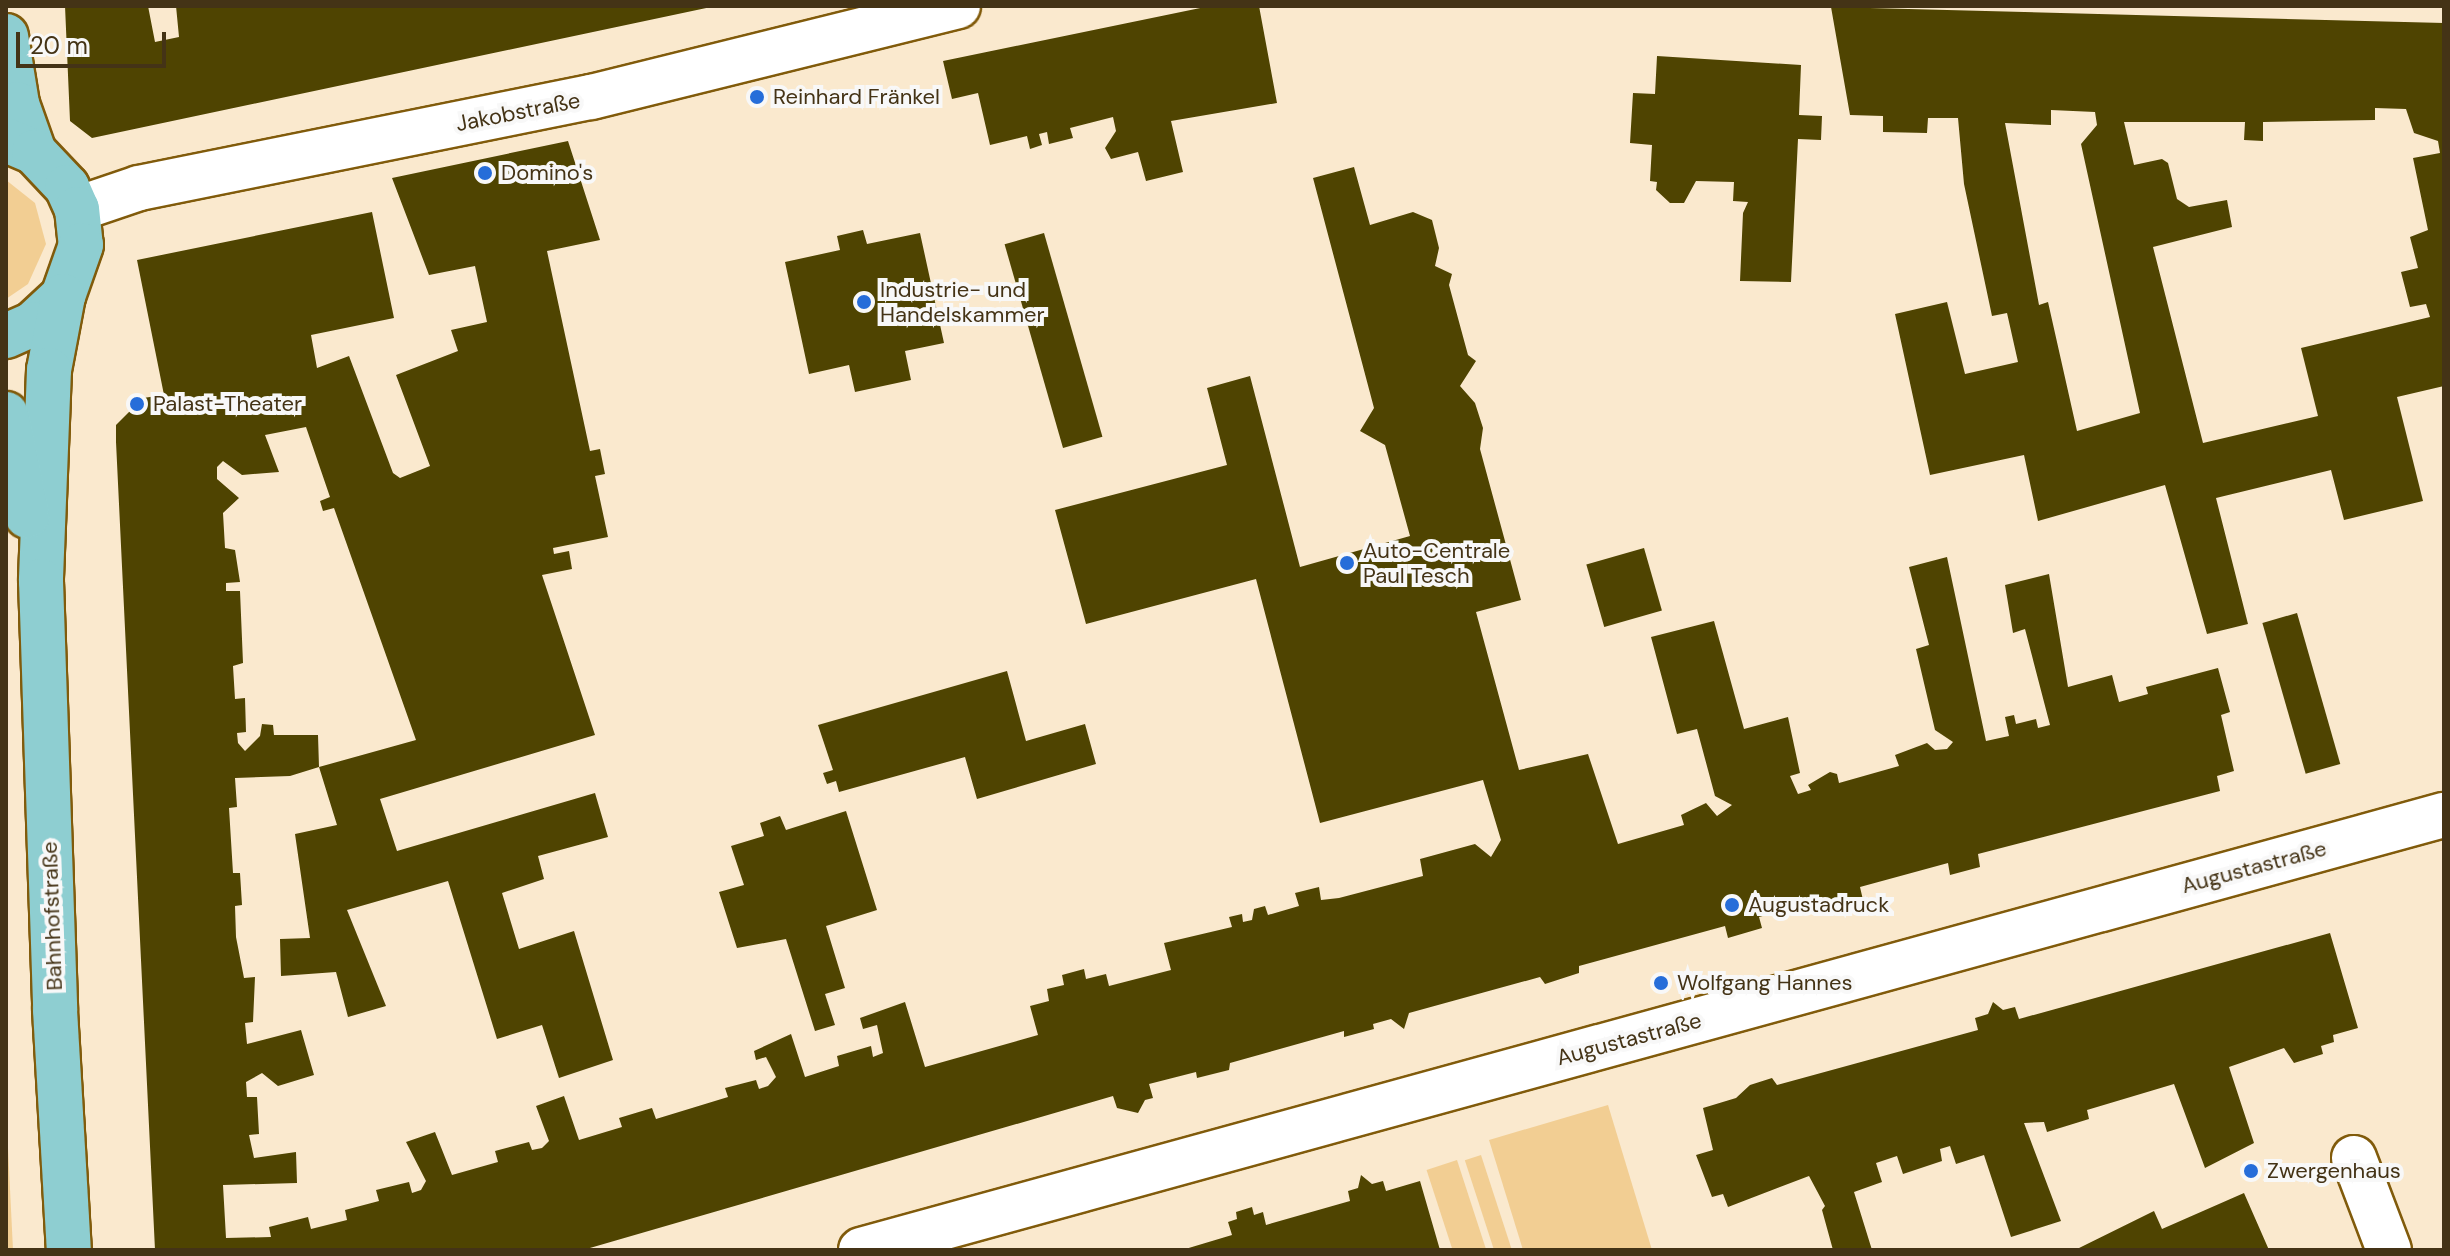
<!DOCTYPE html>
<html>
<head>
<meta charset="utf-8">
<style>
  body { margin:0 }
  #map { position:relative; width:2450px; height:1256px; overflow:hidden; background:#fae9ce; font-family:"DM Sans",sans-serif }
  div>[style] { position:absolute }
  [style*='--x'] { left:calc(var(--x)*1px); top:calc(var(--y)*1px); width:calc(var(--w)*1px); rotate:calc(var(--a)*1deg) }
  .green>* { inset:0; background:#f2ce93; transform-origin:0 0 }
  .building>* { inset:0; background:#4f4401; transform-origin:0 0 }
  .roads { filter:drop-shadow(2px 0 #815b0b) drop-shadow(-2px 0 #815b0b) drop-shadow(0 2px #815b0b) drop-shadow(0 -2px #815b0b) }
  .minor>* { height:44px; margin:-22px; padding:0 22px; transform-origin:22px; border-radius:22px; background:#fff }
  .major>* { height:44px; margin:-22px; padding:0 22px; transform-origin:22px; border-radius:22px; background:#8eced1 }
  .dots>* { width:22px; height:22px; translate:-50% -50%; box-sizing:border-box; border:4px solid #f8f8f8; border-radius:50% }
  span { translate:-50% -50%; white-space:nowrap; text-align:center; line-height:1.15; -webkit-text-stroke:8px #f8f8f8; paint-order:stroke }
  .poi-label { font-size:22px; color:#443316 }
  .left { translate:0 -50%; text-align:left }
  .street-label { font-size:22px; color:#443316 }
  .frame { position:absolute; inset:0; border:8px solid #443316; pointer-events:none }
  .scale { position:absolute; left:16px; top:32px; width:150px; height:36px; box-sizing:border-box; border:4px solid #443316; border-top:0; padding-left:10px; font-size:24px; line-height:28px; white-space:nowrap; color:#443316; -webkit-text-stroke:6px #f8f8f8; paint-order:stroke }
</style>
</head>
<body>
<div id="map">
  <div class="green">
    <i style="clip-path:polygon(6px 180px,35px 203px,46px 244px,28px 284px,6px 299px)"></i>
    <i style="clip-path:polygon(1608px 1105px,1652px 1250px,1523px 1250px,1489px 1140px)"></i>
    <i style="clip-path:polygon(6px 1107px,13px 1250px,6px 1250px)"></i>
    <i style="left:1481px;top:1155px;width:100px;height:17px;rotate:72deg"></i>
    <i style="left:1457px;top:1160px;width:95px;height:32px;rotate:72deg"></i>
  </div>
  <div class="building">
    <i style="clip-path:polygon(65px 6px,148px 6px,155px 42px,179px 37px,176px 6px,711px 7px,92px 138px,70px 121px)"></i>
    <i style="clip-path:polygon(1210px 6px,1259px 6px,1277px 103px,1171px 121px,1183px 172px,1146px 181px,1138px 152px,1111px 159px,1105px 148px,1116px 131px,1113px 117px,1070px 128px,1073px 138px,1049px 144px,1047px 132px,1039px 134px,1042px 145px,1030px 149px,1027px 136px,990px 145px,978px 93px,952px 99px,943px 61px)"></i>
    <i style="clip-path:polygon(evenodd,1831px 7px,2444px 23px,2444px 386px,2397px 397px,2423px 501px,2344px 520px,2331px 470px,2216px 498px,2248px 624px,2207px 634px,2165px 485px,2038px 521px,2024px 455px,1930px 475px,1895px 314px,1947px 302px,1965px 374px,2018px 362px,2007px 313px,1992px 316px,1964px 184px,1958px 118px,1928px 118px,1927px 133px,1883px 132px,1883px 116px,1850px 115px,1831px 7px,2375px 108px,2406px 109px,2414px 133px,2438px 141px,2440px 153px,2413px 158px,2428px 230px,2410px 237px,2418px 268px,2401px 272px,2410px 307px,2426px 304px,2430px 317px,2301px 348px,2318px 416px,2203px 443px,2153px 247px,2232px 227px,2227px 200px,2189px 207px,2177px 199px,2168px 163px,2162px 159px,2134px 165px,2124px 122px,2245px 122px,2244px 140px,2263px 141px,2263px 122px,2375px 120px,2375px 108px,1831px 7px,2051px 110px,2095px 112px,2097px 125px,2081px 144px,2140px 413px,2077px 431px,2048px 302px,2039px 305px,2005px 123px,2051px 125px,2051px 110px)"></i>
    <i style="clip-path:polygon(1657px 56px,1801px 65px,1799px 115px,1822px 116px,1821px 140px,1798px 139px,1791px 282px,1740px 281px,1743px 213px,1748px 202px,1733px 201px,1734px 182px,1696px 181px,1684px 203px,1670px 203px,1656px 190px,1657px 182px,1650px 181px,1652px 145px,1630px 143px,1633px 93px,1655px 94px)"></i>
    <i style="clip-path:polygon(568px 141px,600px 240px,547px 251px,590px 451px,600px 449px,605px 474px,595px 476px,608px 537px,553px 548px,554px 554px,569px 551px,572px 569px,542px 575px,595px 735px,380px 799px,397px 851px,595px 793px,608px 837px,538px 856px,544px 879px,502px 893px,519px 949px,574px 931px,613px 1060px,559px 1078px,542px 1025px,497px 1039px,448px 881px,347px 910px,386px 1006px,348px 1017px,336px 972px,281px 976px,280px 939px,310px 938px,295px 834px,337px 825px,319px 767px,416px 740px,334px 508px,323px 511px,320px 501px,330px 497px,306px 427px,265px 435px,279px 472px,242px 475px,223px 461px,217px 467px,217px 479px,239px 498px,223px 513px,225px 548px,235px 550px,240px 582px,226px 583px,226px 591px,240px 591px,243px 663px,233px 666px,235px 699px,245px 698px,246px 732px,237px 733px,238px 743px,245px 751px,260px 736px,262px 724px,273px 725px,274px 735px,318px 735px,319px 767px,290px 776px,235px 778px,237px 807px,229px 808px,233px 873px,240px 873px,242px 905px,235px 906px,236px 937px,244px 978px,255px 977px,253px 1022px,245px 1023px,247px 1044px,301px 1030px,314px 1075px,278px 1086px,262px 1073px,246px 1082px,247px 1097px,257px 1097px,259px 1134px,249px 1135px,254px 1158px,296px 1152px,297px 1183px,223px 1185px,226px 1238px,271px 1237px,269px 1227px,308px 1217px,311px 1229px,347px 1220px,345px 1210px,379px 1201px,376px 1190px,409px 1182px,412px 1193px,421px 1190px,426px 1181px,406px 1142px,435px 1132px,452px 1175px,498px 1162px,495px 1151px,529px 1142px,532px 1150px,542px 1148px,549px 1141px,536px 1106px,564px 1096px,579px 1140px,622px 1127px,619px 1118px,652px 1108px,656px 1119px,728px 1097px,725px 1088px,756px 1080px,759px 1089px,768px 1086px,776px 1077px,766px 1057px,756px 1060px,754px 1051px,791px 1034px,805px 1077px,839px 1066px,837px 1056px,871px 1046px,873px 1057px,883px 1053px,877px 1025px,863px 1029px,860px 1018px,905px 1002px,925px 1067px,1038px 1035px,1030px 1006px,1049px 1001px,1047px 989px,1064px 985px,1062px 975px,1084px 969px,1086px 979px,1106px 974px,1109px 986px,1171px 970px,1164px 943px,1232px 927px,1229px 917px,1242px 914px,1243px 922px,1252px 920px,1254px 909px,1265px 906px,1268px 915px,1299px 906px,1295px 893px,1319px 887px,1321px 900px,1339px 898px,1423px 876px,1420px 859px,1475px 844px,1491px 857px,1501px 840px,1483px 780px,1320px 823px,1256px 579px,1086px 624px,1055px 510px,1227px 465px,1207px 388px,1250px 376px,1300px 567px,1410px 536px,1385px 445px,1360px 431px,1374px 408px,1313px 178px,1354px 167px,1370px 225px,1413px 212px,1432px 220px,1439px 248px,1435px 266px,1452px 274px,1449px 285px,1468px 355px,1476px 361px,1460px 386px,1475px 403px,1483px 428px,1480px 449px,1521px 600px,1476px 612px,1519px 770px,1588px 754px,1618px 844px,1684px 825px,1681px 815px,1706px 803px,1717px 816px,1732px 805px,1715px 796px,1697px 729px,1677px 734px,1651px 637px,1714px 621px,1744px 729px,1788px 717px,1800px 773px,1790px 776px,1798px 794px,1811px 790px,1808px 785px,1830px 772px,1837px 774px,1839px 783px,1899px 766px,1895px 755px,1927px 743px,1935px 750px,1947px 749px,1953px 742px,1935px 730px,1916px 649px,1929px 645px,1909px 567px,1947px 557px,1986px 741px,2009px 736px,2005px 717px,2014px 715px,2016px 724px,2036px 719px,2038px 728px,2050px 725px,2025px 629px,2013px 633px,2005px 585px,2049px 574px,2068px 687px,2112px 675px,2119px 702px,2148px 694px,2146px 687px,2218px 668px,2230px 712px,2221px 715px,2234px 771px,2217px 776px,2220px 791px,1978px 854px,1980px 867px,1950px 875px,1948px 863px,1860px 887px,1863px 900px,1831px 909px,1828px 898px,1759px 917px,1762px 928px,1728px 938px,1725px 926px,1579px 966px,1579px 973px,1545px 984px,1540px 977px,1409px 1013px,1404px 1029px,1391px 1019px,1373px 1024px,1374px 1029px,1344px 1037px,1344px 1031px,1230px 1063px,1229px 1070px,1197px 1078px,1196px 1072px,1149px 1084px,1153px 1098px,1145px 1100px,1138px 1113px,1117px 1108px,1113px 1096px,583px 1250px,155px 1250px,116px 442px,116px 425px,143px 398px,164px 395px,137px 260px,372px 212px,394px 318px,311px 335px,317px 368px,349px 356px,393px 473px,400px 478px,430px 466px,396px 375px,458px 351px,451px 330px,487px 322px,475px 266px,429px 275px,392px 178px)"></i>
    <i style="clip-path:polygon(863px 230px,867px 244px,920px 233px,944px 343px,905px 351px,911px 380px,855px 392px,849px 365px,809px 374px,785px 262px,840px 250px,837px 236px)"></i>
    <i style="left:1044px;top:233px;width:212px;height:41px;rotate:74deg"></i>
    <i style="left:1644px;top:548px;width:65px;height:60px;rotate:74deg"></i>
    <i style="left:2297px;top:613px;width:157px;height:36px;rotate:74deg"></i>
    <i style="clip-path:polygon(1007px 671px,1026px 741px,1085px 724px,1096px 764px,977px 799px,965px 757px,839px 792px,836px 781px,827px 784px,823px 773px,833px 770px,818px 725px)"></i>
    <i style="clip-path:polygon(846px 811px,877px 910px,826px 926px,845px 988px,825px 994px,835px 1025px,815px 1031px,786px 939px,737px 948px,719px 892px,744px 885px,731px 846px,764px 836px,760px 823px,780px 816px,786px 830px)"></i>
    <i style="clip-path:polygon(2330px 933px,2358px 1028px,2333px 1035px,2334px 1042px,2321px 1046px,2323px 1054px,2294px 1063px,2284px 1048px,2229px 1067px,2254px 1143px,2205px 1168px,2174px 1084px,2087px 1110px,2089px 1119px,2047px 1132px,2044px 1122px,2024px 1123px,2061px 1221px,2011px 1237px,1984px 1155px,1956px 1164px,1950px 1146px,1940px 1149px,1942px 1161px,1903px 1174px,1897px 1156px,1876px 1163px,1882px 1182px,1854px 1192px,1872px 1250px,1833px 1250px,1822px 1210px,1825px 1206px,1809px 1176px,1728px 1207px,1723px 1194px,1712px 1197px,1696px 1155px,1713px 1150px,1703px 1108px,1736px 1098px,1750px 1085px,1772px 1078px,1777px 1085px,1978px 1030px,1975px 1018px,1988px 1014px,1993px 1002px,2003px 1010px,2015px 1007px,2019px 1019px)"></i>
    <i style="clip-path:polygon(1361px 1175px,1372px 1184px,1383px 1181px,1386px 1191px,1420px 1181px,1440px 1250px,1182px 1250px,1232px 1235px,1228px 1222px,1237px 1219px,1236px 1212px,1252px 1207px,1254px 1215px,1263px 1212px,1266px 1225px,1350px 1201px,1348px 1191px,1358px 1188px)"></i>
    <i style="clip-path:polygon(2244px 1193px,2269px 1250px,2075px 1250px,2154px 1211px,2162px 1229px)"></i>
  </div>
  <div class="roads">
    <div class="minor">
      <i style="--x:77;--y:209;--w:65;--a:-18.7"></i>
      <i style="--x:139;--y:188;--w:461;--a:-11.4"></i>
      <i style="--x:591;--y:97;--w:378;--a:-13.9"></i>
      <i style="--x:2354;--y:1158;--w:98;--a:69.2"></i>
      <i style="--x:861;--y:1250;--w:1642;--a:-15.37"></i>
    </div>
    <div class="major">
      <i style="--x:6;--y:36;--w:69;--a:80.8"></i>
      <i style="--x:17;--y:104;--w:51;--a:70.5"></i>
      <i style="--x:6;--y:140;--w:30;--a:23"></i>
      <i style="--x:34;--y:152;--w:48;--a:46.7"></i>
      <i style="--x:67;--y:187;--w:24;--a:66"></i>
      <i style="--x:77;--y:209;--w:36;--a:84"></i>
      <i style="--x:81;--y:245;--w:54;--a:109.4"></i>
      <i style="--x:63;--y:296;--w:41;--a:137"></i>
      <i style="--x:33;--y:324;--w:30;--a:156"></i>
      <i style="--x:63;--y:296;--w:75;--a:100.7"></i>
      <i style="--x:49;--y:370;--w:211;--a:92.2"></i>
      <i style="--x:41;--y:581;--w:429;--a:88.1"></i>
      <i style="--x:55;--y:1010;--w:240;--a:86.7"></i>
      <i style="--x:6;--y:414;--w:104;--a:78.4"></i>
    </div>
  </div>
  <div class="dots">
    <i style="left:757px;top:97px;background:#266dd9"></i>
    <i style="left:485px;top:173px;background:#266dd9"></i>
    <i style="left:864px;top:302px;background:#266dd9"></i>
    <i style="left:137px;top:404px;background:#266dd9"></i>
    <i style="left:1347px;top:563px;background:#266dd9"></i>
    <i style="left:1732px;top:905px;background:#266dd9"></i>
    <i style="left:1661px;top:983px;background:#266dd9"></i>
    <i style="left:2251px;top:1171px;background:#266dd9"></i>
  </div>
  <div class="poi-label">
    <span class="left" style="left:773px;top:97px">Reinhard Fränkel</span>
    <span class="left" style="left:501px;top:173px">Domino's</span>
    <span class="left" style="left:880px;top:302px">Industrie- und<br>Handelskammer</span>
    <span class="left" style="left:153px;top:404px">Palast-Theater</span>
    <span class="left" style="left:1363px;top:563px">Auto-Centrale<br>Paul Tesch</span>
    <span class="left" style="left:1748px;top:905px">Augustadruck</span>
    <span class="left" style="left:1677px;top:983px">Wolfgang Hannes</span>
    <span class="left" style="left:2267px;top:1171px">Zwergenhaus</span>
  </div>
  <div class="street-label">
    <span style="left:518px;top:112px;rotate:-11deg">Jakobstraße</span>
    <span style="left:2254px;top:867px;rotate:-15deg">Augustastraße</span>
    <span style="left:52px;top:916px;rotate:-92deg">Bahnhofstraße</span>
    <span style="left:1629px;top:1039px;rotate:-15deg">Augustastraße</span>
  </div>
  <div class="frame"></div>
  <div class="scale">20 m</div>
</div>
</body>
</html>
